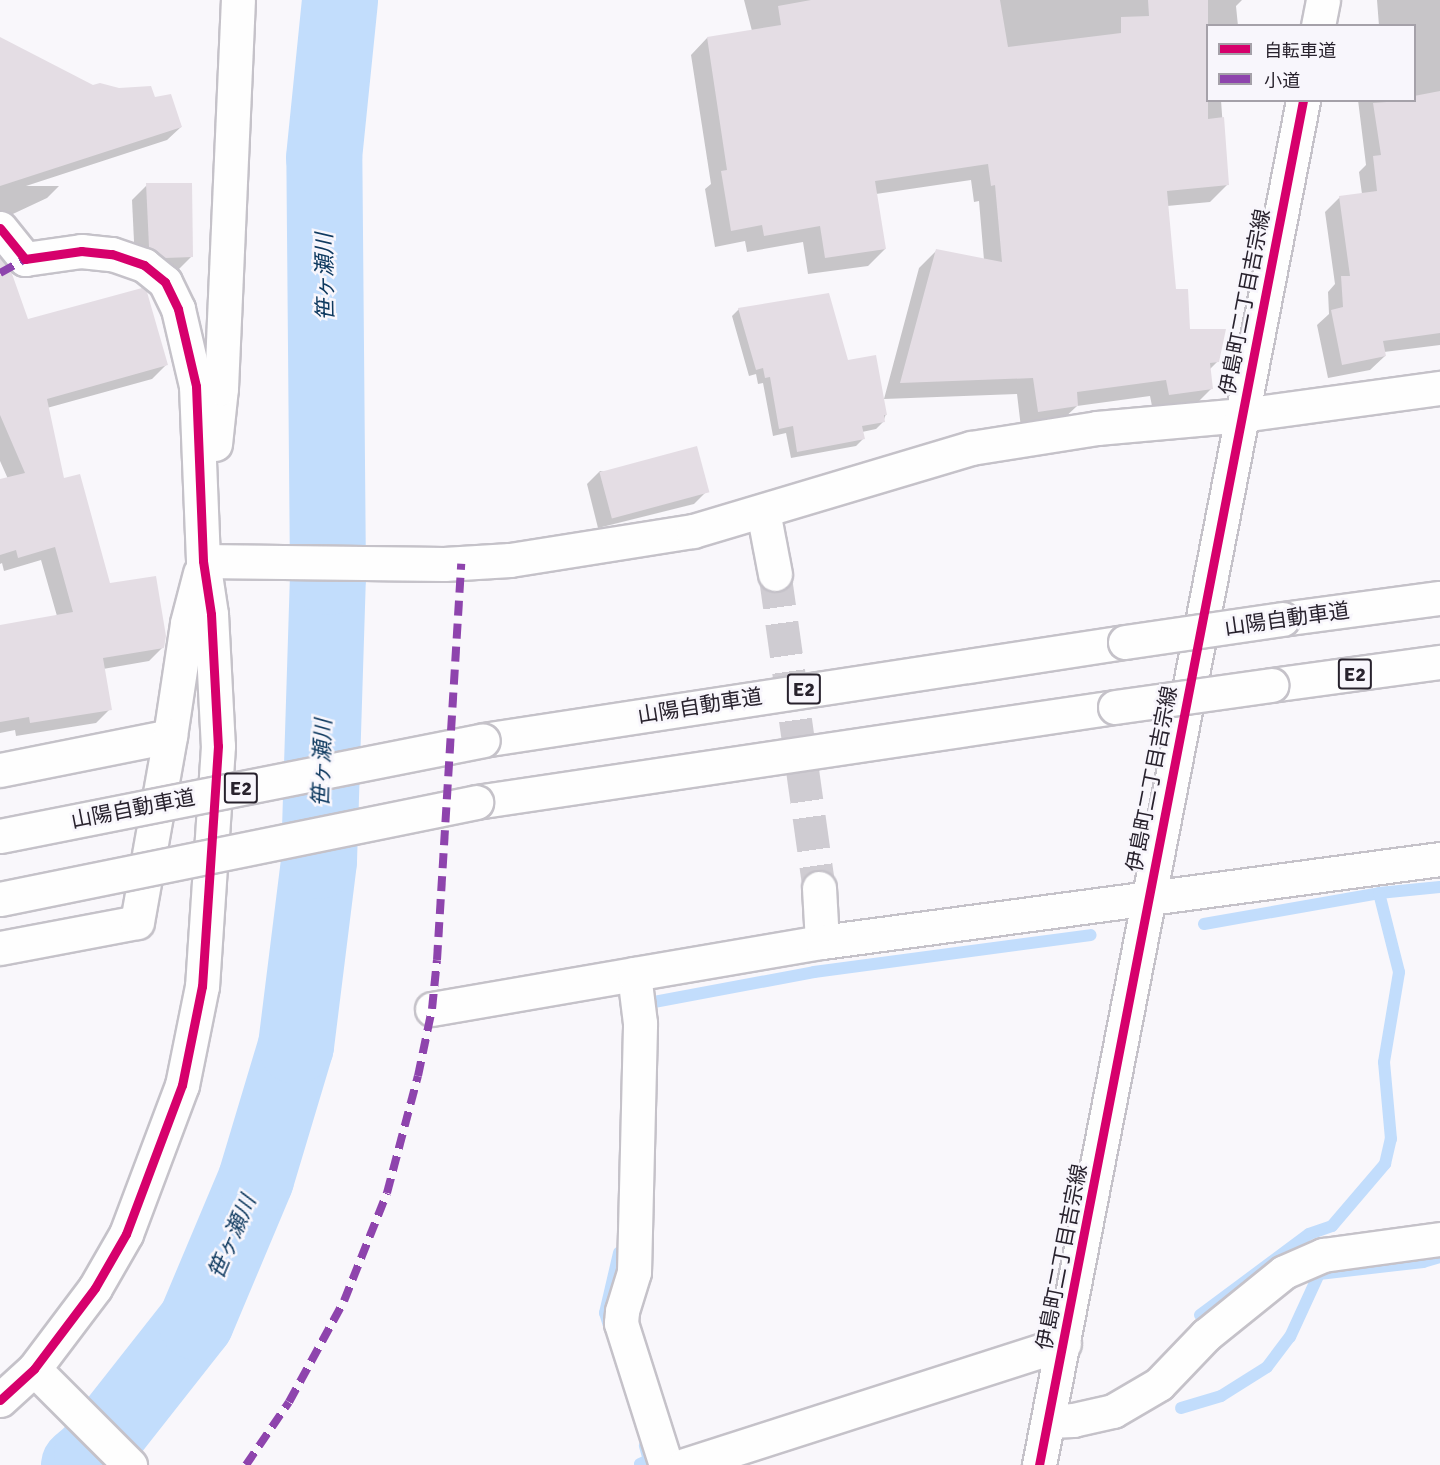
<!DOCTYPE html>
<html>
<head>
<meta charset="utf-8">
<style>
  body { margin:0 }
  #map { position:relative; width:1440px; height:1465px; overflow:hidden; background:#f9f7fb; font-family:Signika,"Noto Sans JP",sans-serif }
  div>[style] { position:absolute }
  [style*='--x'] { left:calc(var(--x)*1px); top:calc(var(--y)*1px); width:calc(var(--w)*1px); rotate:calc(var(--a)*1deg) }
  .shadow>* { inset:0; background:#0003 }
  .stream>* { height:12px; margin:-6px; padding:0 6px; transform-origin:6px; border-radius:6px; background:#c2ddfc }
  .river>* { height:76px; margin:-38px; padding:0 38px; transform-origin:38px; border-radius:38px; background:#c2ddfc }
  .building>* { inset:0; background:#e4dde4; transform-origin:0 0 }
  .minor-tunnel>* { height:33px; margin-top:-16.5px; transform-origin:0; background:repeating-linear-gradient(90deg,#cfccd2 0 33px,transparent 0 49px) }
  .roads { filter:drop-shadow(2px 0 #c5c2c9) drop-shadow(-2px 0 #c5c2c9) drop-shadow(0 2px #c5c2c9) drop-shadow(0 -2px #c5c2c9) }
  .minor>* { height:33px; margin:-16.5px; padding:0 16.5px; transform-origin:16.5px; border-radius:16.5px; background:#fefefe }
  .tertiary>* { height:33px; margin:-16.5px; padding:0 16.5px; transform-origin:16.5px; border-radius:16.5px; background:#fefefe }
  .motorway>* { height:33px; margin:-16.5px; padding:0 16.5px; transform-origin:16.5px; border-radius:16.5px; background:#fefefe }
  .bridges { filter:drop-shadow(2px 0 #c5c2c9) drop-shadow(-2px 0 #c5c2c9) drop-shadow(0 2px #c5c2c9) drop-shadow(0 -2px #c5c2c9) }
  .motorway-bridge>* { height:33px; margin:-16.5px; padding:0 16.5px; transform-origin:16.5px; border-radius:16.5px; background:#fefefe }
  .quiet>* { height:8px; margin-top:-4px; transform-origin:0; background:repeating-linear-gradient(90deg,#8e44ad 0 15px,transparent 0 23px) }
  .cycleway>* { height:9px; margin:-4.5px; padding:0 4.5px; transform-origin:4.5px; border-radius:4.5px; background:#d6006c }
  span { translate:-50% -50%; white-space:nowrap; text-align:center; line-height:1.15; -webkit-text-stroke:5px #f8f6fc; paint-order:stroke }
  .shield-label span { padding:2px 4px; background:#f8f6fc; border:2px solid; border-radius:4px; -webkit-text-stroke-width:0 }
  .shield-label { font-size:20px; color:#28222d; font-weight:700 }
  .street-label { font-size:21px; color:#28222d }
  .water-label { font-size:22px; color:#0f3a60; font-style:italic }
  .legend { position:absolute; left:1206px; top:24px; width:210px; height:78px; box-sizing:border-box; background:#f8f6fc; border:2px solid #a5a1a9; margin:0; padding:8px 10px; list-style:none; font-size:18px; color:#28222d }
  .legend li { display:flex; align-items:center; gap:12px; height:30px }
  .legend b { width:30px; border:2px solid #a5a1a9 }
</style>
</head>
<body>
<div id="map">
  <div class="shadow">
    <i style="clip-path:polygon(744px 0,1242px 0,1236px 6px,1238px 26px,1208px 26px,1208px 100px,1221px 100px,1227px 185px,1210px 202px,1167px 206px,1175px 291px,1188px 331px,1218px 361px,1209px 370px,1212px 388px,1195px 405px,1153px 411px,1150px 396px,1077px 406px,1060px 422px,1021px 428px,1017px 394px,884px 399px,919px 268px,936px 251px,984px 260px,979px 201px,974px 202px,971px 180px,876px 194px,885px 249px,868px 266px,808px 274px,803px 242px,747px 252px,745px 241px,715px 247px,705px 189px,711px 184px,691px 55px,707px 38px,752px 31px)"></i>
    <i style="clip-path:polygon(1377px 0,1440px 0,1440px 345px,1384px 352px,1385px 356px,1370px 370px,1328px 378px,1317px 325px,1329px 314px,1328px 292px,1335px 284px,1325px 212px,1340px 197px,1362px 194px,1359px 172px,1366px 165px,1358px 100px,1414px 100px,1414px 26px,1379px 26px)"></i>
    <i style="clip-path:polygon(0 38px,93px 87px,154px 99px,181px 127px,167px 140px,26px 186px,59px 186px,47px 198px,0 220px)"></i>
    <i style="clip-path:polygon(147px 185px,192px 256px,177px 271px,150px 272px,135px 262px,132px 200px)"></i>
    <i style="clip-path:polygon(0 263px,27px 321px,166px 365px,152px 379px,47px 408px,63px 479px,109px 585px,163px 647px,149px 661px,103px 669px,110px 709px,96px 723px,16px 736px,15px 730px,0 733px,0 626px,57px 616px,41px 560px,4px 571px,2px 563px,0 564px,0 481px,8px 479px,0 461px)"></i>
    <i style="clip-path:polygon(739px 309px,847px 361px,886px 414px,883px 422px,876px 429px,862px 432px,863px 439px,856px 446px,791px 458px,786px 433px,773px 436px,763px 383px,758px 384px,756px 374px,749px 376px,732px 316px)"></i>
    <i style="clip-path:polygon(600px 471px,707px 491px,694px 504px,598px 528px,587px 484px)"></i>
  </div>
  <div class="stream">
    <i style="--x:1204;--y:924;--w:178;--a:-10"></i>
    <i style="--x:1379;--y:893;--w:61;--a:-5.6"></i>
    <i style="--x:638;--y:1005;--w:179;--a:-10.6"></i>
    <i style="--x:814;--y:972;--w:279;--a:-7.6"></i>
    <i style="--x:1200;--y:1315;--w:136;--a:-36.6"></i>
    <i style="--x:1309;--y:1234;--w:24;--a:-19"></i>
    <i style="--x:1332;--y:1226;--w:82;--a:-49.5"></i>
    <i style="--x:1385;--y:1164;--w:26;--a:-77"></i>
    <i style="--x:1391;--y:1139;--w:77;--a:-95.2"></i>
    <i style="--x:1384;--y:1062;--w:91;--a:-80.5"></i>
    <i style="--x:1399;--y:972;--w:81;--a:-104.2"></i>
    <i style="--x:610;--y:1329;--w:17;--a:-107"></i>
    <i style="--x:605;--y:1313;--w:62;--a:-76.9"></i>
    <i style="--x:1181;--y:1408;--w:42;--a:-16.7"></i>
    <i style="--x:1221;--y:1396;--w:54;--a:-32.2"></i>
    <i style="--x:1267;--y:1367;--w:38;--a:-53"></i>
    <i style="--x:1290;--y:1337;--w:69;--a:-65.3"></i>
    <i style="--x:1319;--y:1274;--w:105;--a:-6.6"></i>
    <i style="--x:1423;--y:1262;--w:18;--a:-16"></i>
    <i style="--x:640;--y:1464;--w:10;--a:-24"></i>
    <i style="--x:649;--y:1460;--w:15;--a:-106"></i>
  </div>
  <div class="river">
    <i style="--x:79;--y:1465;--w:17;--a:-40"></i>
    <i style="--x:92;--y:1454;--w:168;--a:-51.8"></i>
    <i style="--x:196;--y:1322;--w:155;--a:-67.2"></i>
    <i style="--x:256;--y:1179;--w:139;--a:-73.3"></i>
    <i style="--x:296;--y:1046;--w:186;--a:-82.9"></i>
    <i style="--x:319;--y:861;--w:284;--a:-88.2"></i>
    <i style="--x:328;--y:577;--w:419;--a:-90.5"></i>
    <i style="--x:324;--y:158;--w:159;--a:-84.2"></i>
  </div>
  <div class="building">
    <i style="clip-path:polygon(811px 0,1000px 0,1008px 47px,1121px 33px,1121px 17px,1149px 16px,1148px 0,1208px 0,1208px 119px,1224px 117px,1229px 185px,1167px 191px,1176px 289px,1188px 289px,1190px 329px,1226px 329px,1219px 362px,1210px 363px,1213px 389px,1169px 395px,1166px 380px,1077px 392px,1078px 406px,1038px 412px,1033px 378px,900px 383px,936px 249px,1002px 262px,995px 185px,991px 186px,988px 164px,875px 181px,886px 249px,825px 258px,820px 226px,764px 236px,762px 225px,731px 231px,721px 171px,727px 170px,707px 37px,781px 25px,778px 6px)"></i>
    <i style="clip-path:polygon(0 37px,93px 85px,100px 83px,119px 88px,151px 86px,155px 97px,171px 94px,182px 127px,0 186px)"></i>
    <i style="clip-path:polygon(1440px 91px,1440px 333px,1383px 341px,1386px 356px,1342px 365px,1331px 310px,1343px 307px,1341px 276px,1350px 276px,1339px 196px,1377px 191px,1373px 156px,1381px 155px,1373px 103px,1414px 100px,1414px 96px)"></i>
    <i style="clip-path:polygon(146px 183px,192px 183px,193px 257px,165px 258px,149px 247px)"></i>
    <i style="clip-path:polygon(0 258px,11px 271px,28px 319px,142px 288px,147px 292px,168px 365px,47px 399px,64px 478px,80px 474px,110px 583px,156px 576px,166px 636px,164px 648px,103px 658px,112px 710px,30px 723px,29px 717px,0 722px,0 625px,73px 612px,55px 547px,18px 558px,16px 550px,0 555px,0 479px,25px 473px,0 415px)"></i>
    <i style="clip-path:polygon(829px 293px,848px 360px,876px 355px,887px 415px,884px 415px,885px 422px,862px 426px,865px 439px,797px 452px,793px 426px,779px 429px,770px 377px,765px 378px,763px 368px,756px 370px,738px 308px)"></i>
    <i style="left:697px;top:446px;width:48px;height:101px;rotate:75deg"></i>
  </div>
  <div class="minor-tunnel">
    <i style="--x:775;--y:574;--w:317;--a:82"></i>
  </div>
  <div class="roads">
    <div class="minor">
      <i style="--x:0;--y:228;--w:40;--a:51"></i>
      <i style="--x:25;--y:259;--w:57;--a:-8.1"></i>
      <i style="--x:81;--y:251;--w:31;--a:6"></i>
      <i style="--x:112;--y:254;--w:34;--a:19"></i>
      <i style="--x:144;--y:265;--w:27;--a:39"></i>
      <i style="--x:165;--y:282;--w:30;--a:64"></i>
      <i style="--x:178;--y:309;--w:79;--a:76.8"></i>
      <i style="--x:196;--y:386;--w:175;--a:87.7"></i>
      <i style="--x:203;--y:561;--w:54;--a:81.4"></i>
      <i style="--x:211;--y:614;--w:132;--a:87"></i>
      <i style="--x:218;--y:746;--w:241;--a:93.8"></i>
      <i style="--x:202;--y:986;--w:101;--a:101.4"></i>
      <i style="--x:182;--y:1085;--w:159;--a:110.6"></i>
      <i style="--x:126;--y:1234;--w:62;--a:119.9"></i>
      <i style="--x:95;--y:1288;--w:101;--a:127"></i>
      <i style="--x:34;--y:1369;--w:46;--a:137.6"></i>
      <i style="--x:215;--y:444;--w:56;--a:-83.9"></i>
      <i style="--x:221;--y:388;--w:388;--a:-87.5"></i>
      <i style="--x:763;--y:511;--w:64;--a:79.2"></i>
      <i style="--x:203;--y:561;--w:241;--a:0.7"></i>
      <i style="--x:444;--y:564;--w:66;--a:-3.5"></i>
      <i style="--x:510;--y:560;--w:185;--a:-9"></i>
      <i style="--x:693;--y:531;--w:290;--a:-16.6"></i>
      <i style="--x:971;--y:448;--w:128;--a:-9"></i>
      <i style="--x:1097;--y:428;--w:146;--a:-5.1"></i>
      <i style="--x:0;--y:770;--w:173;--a:-11.3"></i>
      <i style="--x:170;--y:736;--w:114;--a:-81.4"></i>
      <i style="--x:187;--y:623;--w:52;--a:-75.4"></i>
      <i style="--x:819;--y:888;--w:54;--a:86.8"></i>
      <i style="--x:0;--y:948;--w:139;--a:-10.7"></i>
      <i style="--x:137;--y:922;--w:189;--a:-79.9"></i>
      <i style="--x:432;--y:1009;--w:205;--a:-9.8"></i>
      <i style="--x:34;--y:1369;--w:136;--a:45"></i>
      <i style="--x:1048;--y:1421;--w:25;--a:-2"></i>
      <i style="--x:1073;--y:1420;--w:41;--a:-12.7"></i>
      <i style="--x:1113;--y:1411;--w:53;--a:-30.4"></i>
      <i style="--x:1159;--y:1384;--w:68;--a:-46.2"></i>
      <i style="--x:1206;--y:1335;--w:100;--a:-38.9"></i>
      <i style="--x:1284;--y:1272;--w:43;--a:-23.6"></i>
      <i style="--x:1323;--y:1255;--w:118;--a:-7.8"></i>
      <i style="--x:666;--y:1465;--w:149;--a:-107.6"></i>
      <i style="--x:621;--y:1323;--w:12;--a:-85"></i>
      <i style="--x:622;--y:1311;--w:41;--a:-72.9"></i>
      <i style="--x:634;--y:1272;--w:249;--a:-88.6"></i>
      <i style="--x:640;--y:1023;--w:49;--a:-97"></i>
      <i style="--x:634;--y:974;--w:191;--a:-9.7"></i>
      <i style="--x:822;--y:942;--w:624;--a:-7.65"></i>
      <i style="--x:685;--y:1465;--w:398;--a:-17.8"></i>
    </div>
    <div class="tertiary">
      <i style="--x:1318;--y:26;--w:26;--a:-79"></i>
      <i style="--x:1242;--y:415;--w:200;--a:-7.8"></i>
      <i style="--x:1039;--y:1465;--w:1390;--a:-79.05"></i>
    </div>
    <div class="motorway">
      <i style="--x:1282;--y:619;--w:159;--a:-7.6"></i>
      <i style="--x:1271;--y:685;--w:171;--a:-7.8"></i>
      <i style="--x:483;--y:740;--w:649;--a:-8.68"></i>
      <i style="--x:476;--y:802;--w:646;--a:-8.46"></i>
    </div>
  </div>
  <div class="bridges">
    <div class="motorway-bridge">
      <i style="--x:1125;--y:642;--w:159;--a:-8.3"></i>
      <i style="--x:1115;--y:707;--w:158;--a:-8"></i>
      <i style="--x:0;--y:836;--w:492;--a:-11.2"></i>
      <i style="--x:0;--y:899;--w:486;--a:-11.5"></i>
    </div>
  </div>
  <div class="quiet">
    <i style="--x:0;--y:273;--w:29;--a:-29"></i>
    <i style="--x:246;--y:1465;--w:76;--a:-55.7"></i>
    <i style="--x:289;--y:1402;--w:115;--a:-61.4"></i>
    <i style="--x:344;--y:1301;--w:116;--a:-68.3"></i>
    <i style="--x:387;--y:1193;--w:121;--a:-75.2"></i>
    <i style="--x:418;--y:1076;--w:68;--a:-78.2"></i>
    <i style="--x:432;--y:1009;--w:49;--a:-84.2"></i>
    <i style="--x:437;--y:960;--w:397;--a:-86.5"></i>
  </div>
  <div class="cycleway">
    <i style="--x:0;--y:228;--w:40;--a:51"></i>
    <i style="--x:25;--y:259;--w:57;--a:-8.1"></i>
    <i style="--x:81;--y:251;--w:31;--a:6"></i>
    <i style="--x:112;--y:254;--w:34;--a:19"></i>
    <i style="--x:144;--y:265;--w:27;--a:39"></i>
    <i style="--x:165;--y:282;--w:30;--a:64"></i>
    <i style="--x:178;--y:309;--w:79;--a:76.8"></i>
    <i style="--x:196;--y:386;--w:175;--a:87.7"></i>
    <i style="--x:203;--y:561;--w:54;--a:81.4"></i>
    <i style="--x:211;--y:614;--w:132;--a:87"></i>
    <i style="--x:218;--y:746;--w:241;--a:93.8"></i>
    <i style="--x:202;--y:986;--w:101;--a:101.4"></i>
    <i style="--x:182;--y:1085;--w:159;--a:110.6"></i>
    <i style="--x:126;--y:1234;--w:62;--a:119.9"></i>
    <i style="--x:95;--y:1288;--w:101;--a:127"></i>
    <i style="--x:34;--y:1369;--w:46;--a:137.6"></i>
    <i style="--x:1039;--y:1465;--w:1390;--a:-79.05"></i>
  </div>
  <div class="shield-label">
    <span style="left:1355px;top:674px">E2</span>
    <span style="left:804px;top:689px">E2</span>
    <span style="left:241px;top:788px">E2</span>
  </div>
  <div class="street-label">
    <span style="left:1245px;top:302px;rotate:-79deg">伊島町二丁目吉宗線</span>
    <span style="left:1287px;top:619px;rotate:-8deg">山陽自動車道</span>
    <span style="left:700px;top:706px;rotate:-9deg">山陽自動車道</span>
    <span style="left:1152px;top:779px;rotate:-79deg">伊島町二丁目吉宗線</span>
    <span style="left:133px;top:809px;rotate:-11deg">山陽自動車道</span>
    <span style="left:1062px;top:1257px;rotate:-79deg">伊島町二丁目吉宗線</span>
  </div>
  <div class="water-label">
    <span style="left:325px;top:277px;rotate:-91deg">笹ヶ瀬川</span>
    <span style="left:322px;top:763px;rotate:-88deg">笹ヶ瀬川</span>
    <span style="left:232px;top:1237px;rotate:-67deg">笹ヶ瀬川</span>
  </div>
  <ul class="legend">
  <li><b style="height:8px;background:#d6006c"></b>自転車道</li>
  <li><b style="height:8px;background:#8e44ad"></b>小道</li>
  </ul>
</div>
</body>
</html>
